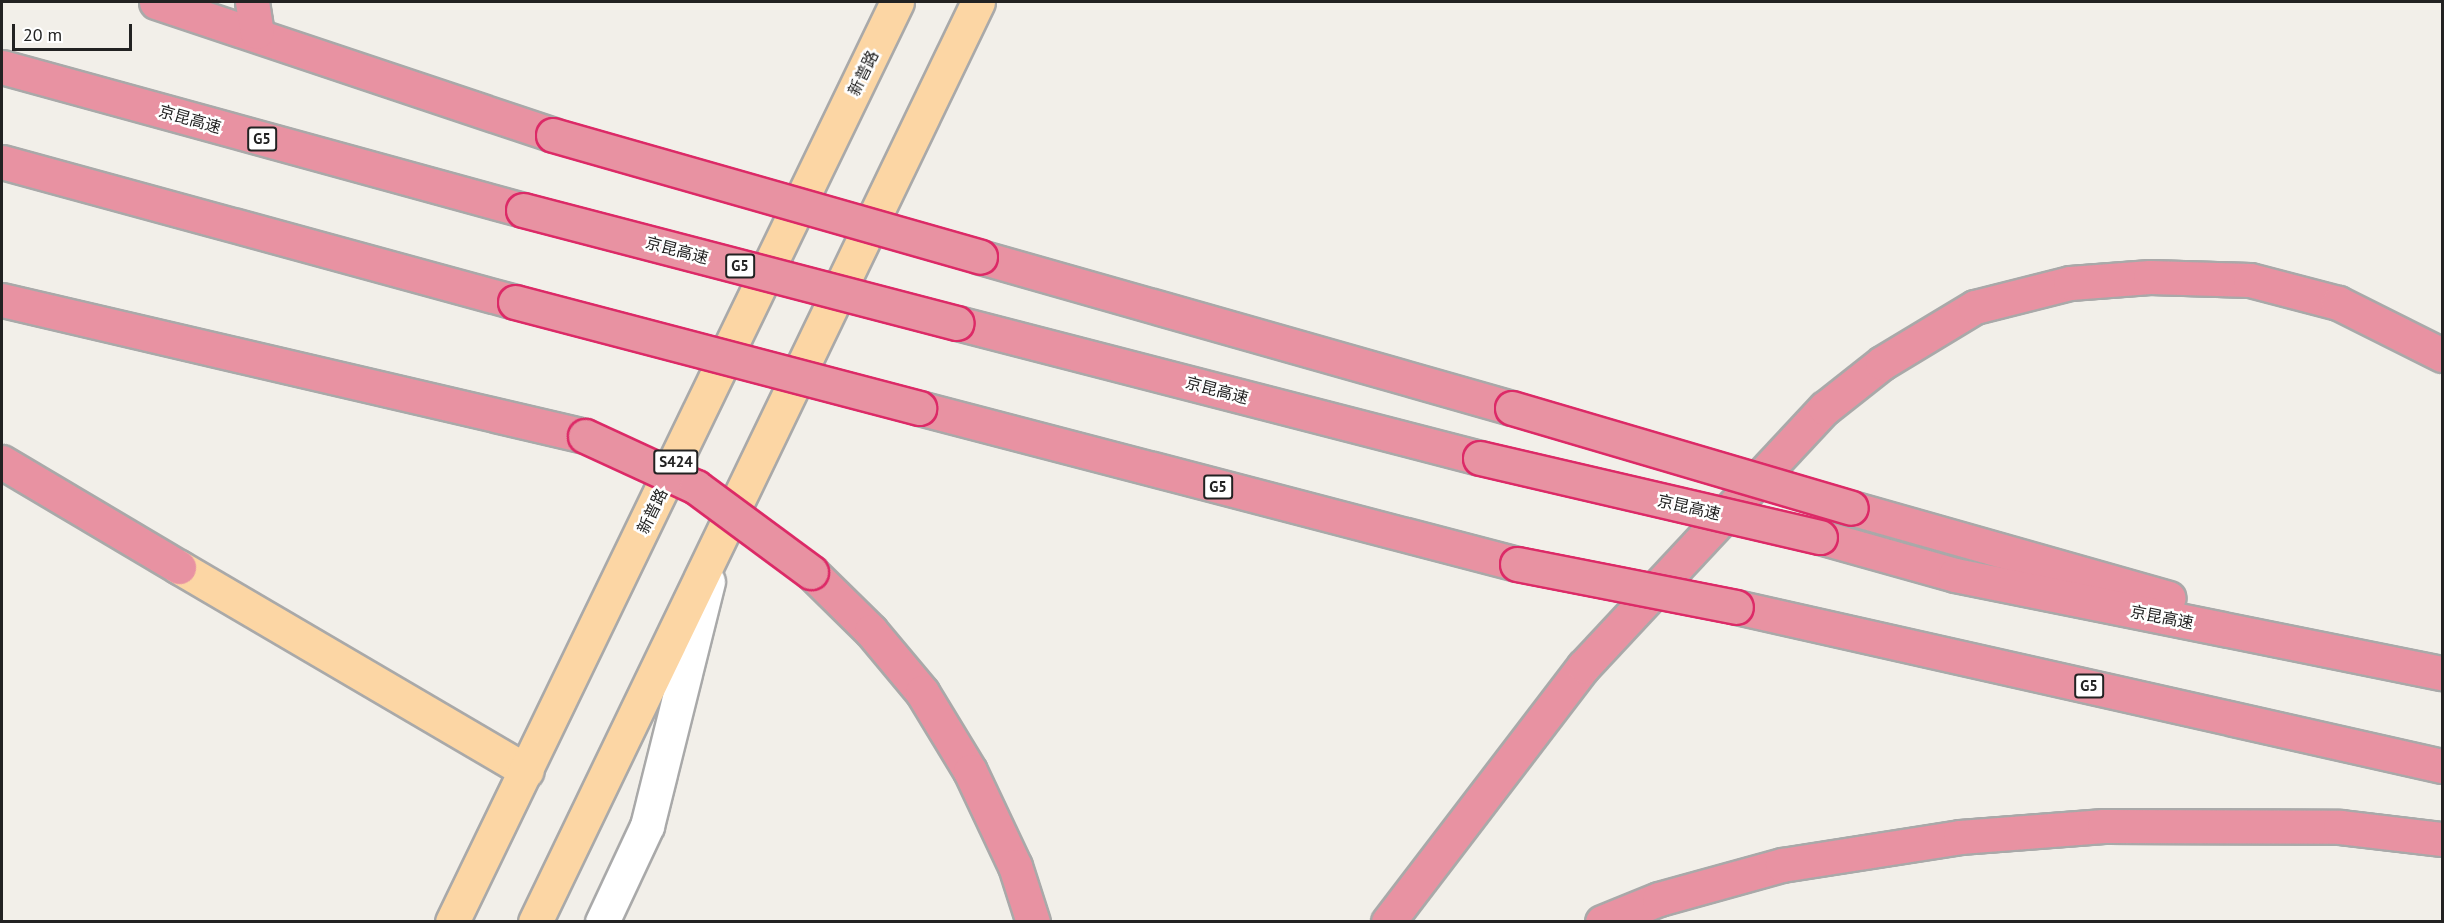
<!DOCTYPE html>
<html>
<head>
<meta charset="utf-8">
<style>
  body { margin:0 }
  #map { position:relative; width:2444px; height:923px; overflow:hidden; background:#f2efe9; font-family:"PT Sans","Noto Sans SC",sans-serif }
  div>[style] { position:absolute }
  [style*='--x'] { left:calc(var(--x)*1px); top:calc(var(--y)*1px); width:calc(var(--w)*1px); rotate:calc(var(--a)*1deg) }
  .roads { filter:drop-shadow(2px 0 #a9a9a9) drop-shadow(-2px 0 #a9a9a9) drop-shadow(0 2px #a9a9a9) drop-shadow(0 -2px #a9a9a9) }
  .minor>* { height:33px; margin:-16.5px; padding:0 16.5px; transform-origin:16.5px; border-radius:16.5px; background:#fff }
  .major>* { height:33px; margin:-16.5px; padding:0 16.5px; transform-origin:16.5px; border-radius:16.5px; background:#fcd6a4 }
  .highway>* { height:33px; margin:-16.5px; padding:0 16.5px; transform-origin:16.5px; border-radius:16.5px; background:#e892a2 }
  .bridges { filter:drop-shadow(2px 0 #dc2a67) drop-shadow(-2px 0 #dc2a67) drop-shadow(0 2px #dc2a67) drop-shadow(0 -2px #dc2a67) }
  .highway-bridge>* { height:33px; margin:-16.5px; padding:0 16.5px; transform-origin:16.5px; border-radius:16.5px; background:#e892a2 }
  span { translate:-50% -50%; white-space:nowrap; text-align:center; line-height:1.15; -webkit-text-stroke:5px #fff; paint-order:stroke }
  .shield-label span { padding:2px 4px; background:#fff; border:2px solid; border-radius:4px; -webkit-text-stroke-width:0 }
  .shield-label { font-size:15px; color:#222; font-weight:700 }
  .street-label { font-size:16px; color:#222 }
  .frame { position:absolute; inset:0; border:3px solid #222; pointer-events:none }
  .scale { position:absolute; left:12px; top:24px; width:120px; height:27px; box-sizing:border-box; border:3px solid #222; border-top:0; padding-left:8px; font-size:18px; line-height:21px; white-space:nowrap; color:#222; -webkit-text-stroke:4px #fff; paint-order:stroke }
</style>
</head>
<body>
<div id="map">
  <div class="roads">
    <div class="minor">
      <i style="--x:602;--y:922;--w:106;--a:-64.9"></i>
      <i style="--x:647;--y:826;--w:252;--a:-76"></i>
    </div>
    <div class="major">
      <i style="--x:179;--y:567;--w:403;--a:30.4"></i>
      <i style="--x:452;--y:922;--w:1022;--a:-64.19"></i>
      <i style="--x:535;--y:922;--w:1021;--a:-64.29"></i>
    </div>
    <div class="highway">
      <i style="--x:156;--y:2;--w:419;--a:18.5"></i>
      <i style="--x:252;--y:2;--w:30;--a:81"></i>
      <i style="--x:2;--y:67;--w:540;--a:15.35"></i>
      <i style="--x:2;--y:162;--w:532;--a:15.26"></i>
      <i style="--x:980;--y:257;--w:553;--a:15.85"></i>
      <i style="--x:2;--y:300;--w:599;--a:13.13"></i>
      <i style="--x:957;--y:323;--w:540;--a:14.47"></i>
      <i style="--x:919;--y:408;--w:618;--a:14.62"></i>
      <i style="--x:2;--y:462;--w:206;--a:30.7"></i>
      <i style="--x:1851;--y:508;--w:330;--a:15.8"></i>
      <i style="--x:1820;--y:537;--w:140;--a:15.7"></i>
      <i style="--x:1955;--y:575;--w:497;--a:11.4"></i>
      <i style="--x:811;--y:572;--w:84;--a:44.5"></i>
      <i style="--x:871;--y:631;--w:80;--a:50.1"></i>
      <i style="--x:922;--y:692;--w:92;--a:58.7"></i>
      <i style="--x:970;--y:771;--w:105;--a:64.7"></i>
      <i style="--x:1015;--y:866;--w:59;--a:72.2"></i>
      <i style="--x:1736;--y:607;--w:724;--a:12.69"></i>
      <i style="--x:1388;--y:922;--w:322;--a:-52.6"></i>
      <i style="--x:1584;--y:666;--w:353;--a:-47"></i>
      <i style="--x:1825;--y:408;--w:73;--a:-38.3"></i>
      <i style="--x:1882;--y:363;--w:109;--a:-31.1"></i>
      <i style="--x:1975;--y:307;--w:98;--a:-14.2"></i>
      <i style="--x:2070;--y:283;--w:80;--a:-4.3"></i>
      <i style="--x:2150;--y:277;--w:100;--a:1.7"></i>
      <i style="--x:2250;--y:280;--w:91;--a:14.6"></i>
      <i style="--x:2338;--y:303;--w:116;--a:26.6"></i>
      <i style="--x:1602;--y:922;--w:61;--a:-22"></i>
      <i style="--x:1659;--y:899;--w:128;--a:-15.5"></i>
      <i style="--x:1782;--y:865;--w:180;--a:-8.9"></i>
      <i style="--x:1960;--y:837;--w:144;--a:-4.4"></i>
      <i style="--x:2104;--y:826;--w:236;--a:0.2"></i>
      <i style="--x:2340;--y:827;--w:103;--a:6.7"></i>
    </div>
  </div>
  <div class="bridges">
    <div class="highway-bridge">
      <i style="--x:553;--y:135;--w:444;--a:15.9"></i>
      <i style="--x:523;--y:210;--w:448;--a:14.6"></i>
      <i style="--x:515;--y:302;--w:418;--a:14.7"></i>
      <i style="--x:1512;--y:408;--w:353;--a:16.4"></i>
      <i style="--x:585;--y:436;--w:122;--a:24.7"></i>
      <i style="--x:696;--y:487;--w:143;--a:36.5"></i>
      <i style="--x:1480;--y:458;--w:349;--a:13.1"></i>
      <i style="--x:1517;--y:564;--w:223;--a:11.1"></i>
    </div>
  </div>
  <div class="shield-label">
    <span style="left:262px;top:139px">G5</span>
    <span style="left:740px;top:266px">G5</span>
    <span style="left:676px;top:462px">S424</span>
    <span style="left:1218px;top:487px">G5</span>
    <span style="left:2089px;top:686px">G5</span>
  </div>
  <div class="street-label">
    <span style="left:863px;top:73px;rotate:-64deg">新普路</span>
    <span style="left:190px;top:119px;rotate:16deg">京昆高速</span>
    <span style="left:677px;top:250px;rotate:15deg">京昆高速</span>
    <span style="left:1217px;top:390px;rotate:15deg">京昆高速</span>
    <span style="left:1689px;top:507px;rotate:13deg">京昆高速</span>
    <span style="left:652px;top:511px;rotate:-64deg">新普路</span>
    <span style="left:2162px;top:617px;rotate:11deg">京昆高速</span>
  </div>
  <div class="frame"></div>
  <div class="scale">20 m</div>
</div>
</body>
</html>
